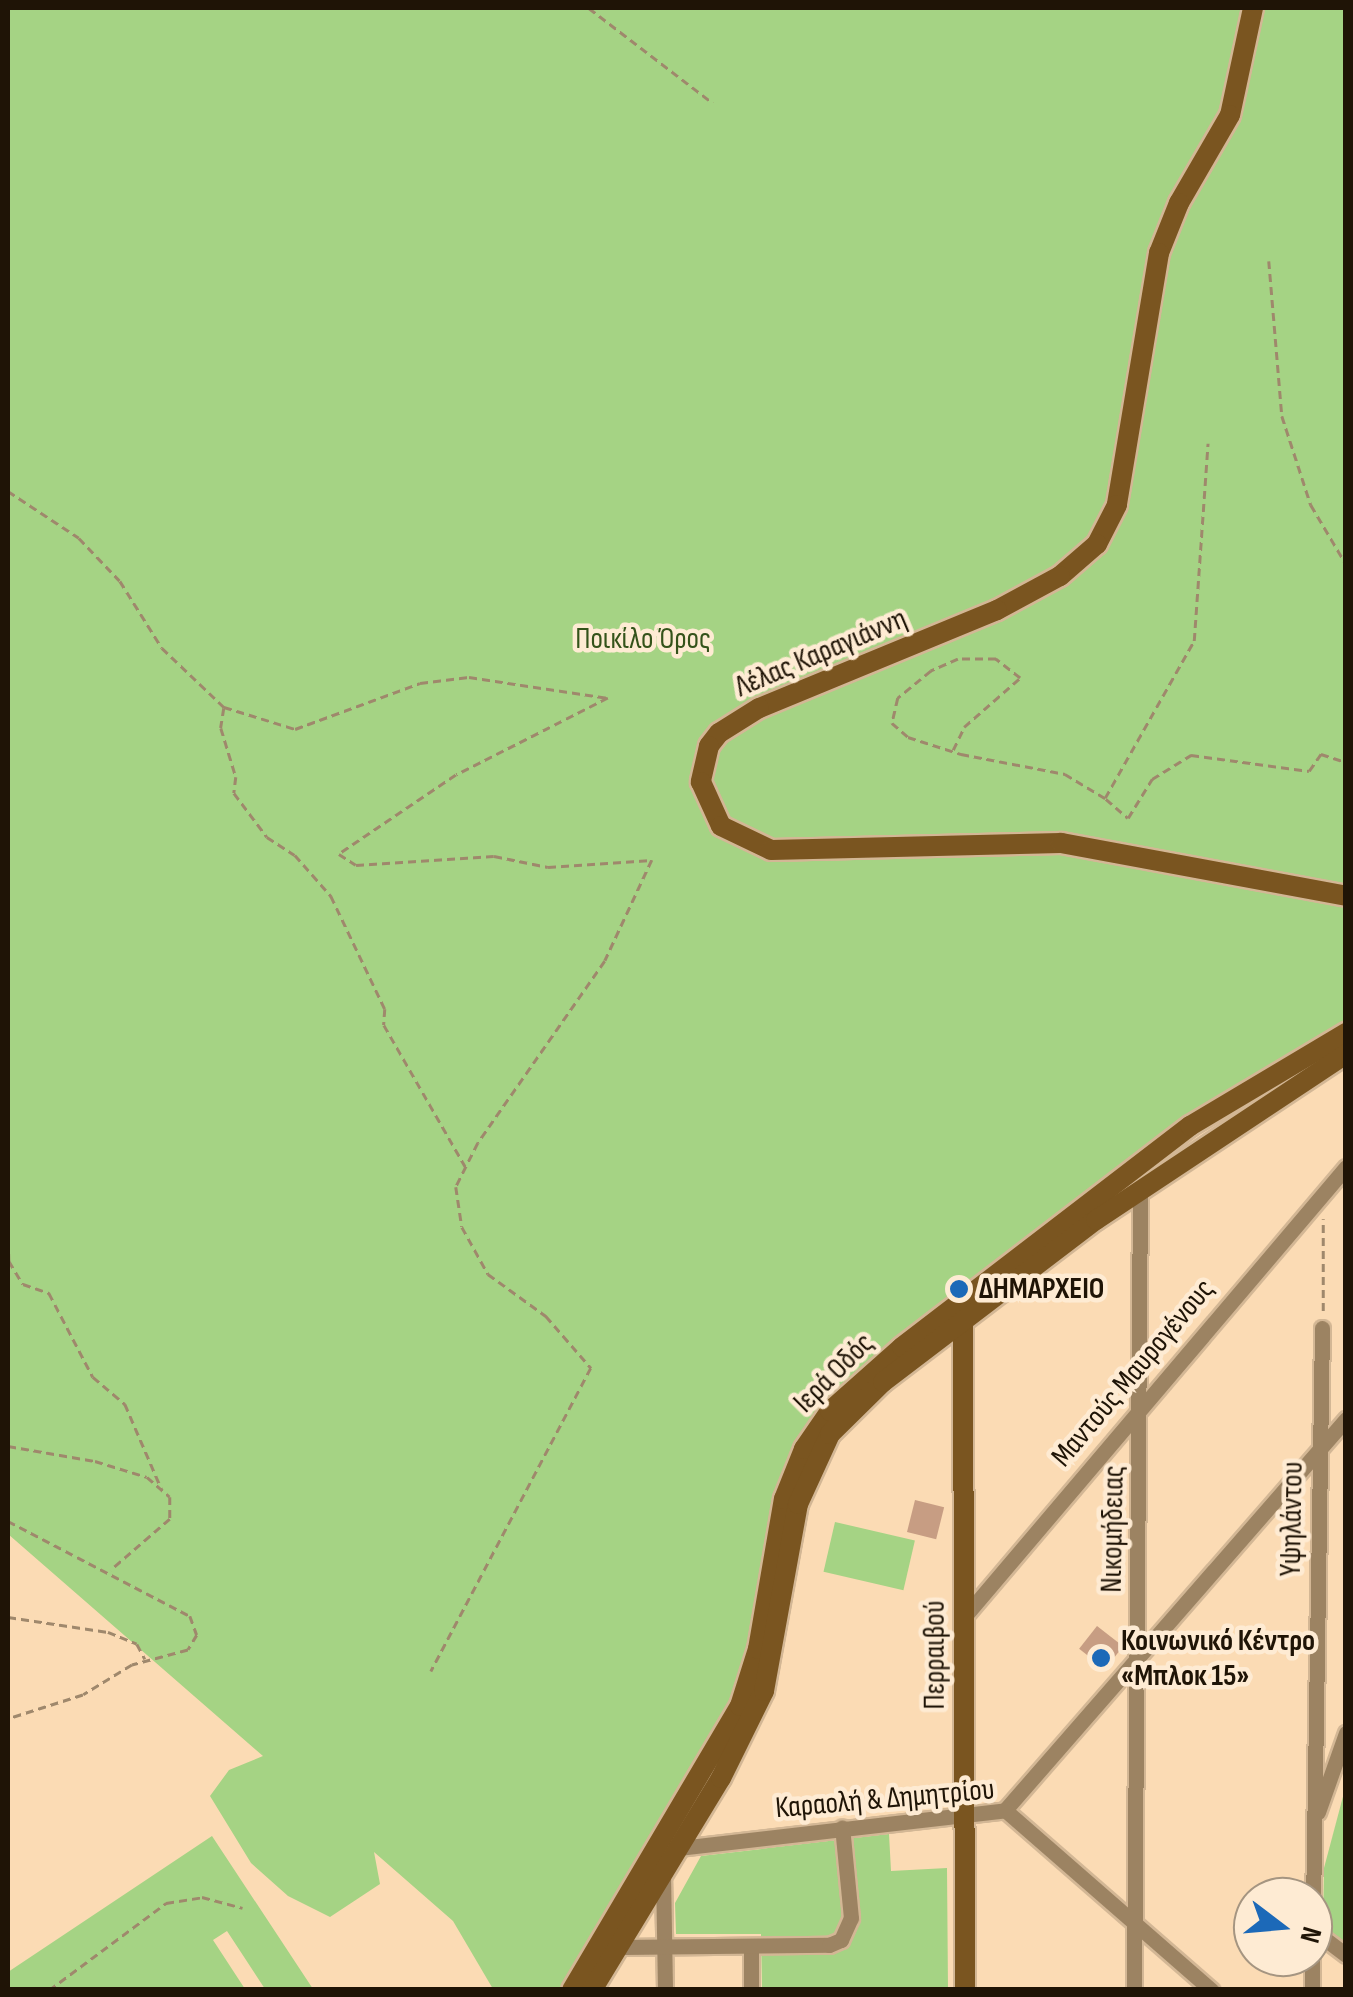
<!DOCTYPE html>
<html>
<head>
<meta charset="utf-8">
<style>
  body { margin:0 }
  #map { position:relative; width:1353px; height:1997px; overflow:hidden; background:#fbdbb4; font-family:"Sofia Sans Condensed",sans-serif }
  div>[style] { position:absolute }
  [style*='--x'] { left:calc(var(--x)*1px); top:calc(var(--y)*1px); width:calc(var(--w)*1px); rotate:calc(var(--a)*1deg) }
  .green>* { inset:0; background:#a5d384; transform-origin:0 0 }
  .building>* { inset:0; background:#c79d83; transform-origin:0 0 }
  .path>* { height:2.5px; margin-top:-1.25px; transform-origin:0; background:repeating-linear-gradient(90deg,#9f886c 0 8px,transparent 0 13px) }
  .roads { filter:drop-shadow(2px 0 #d3b795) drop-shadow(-2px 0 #d3b795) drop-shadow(0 2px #d3b795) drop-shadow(0 -2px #d3b795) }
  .street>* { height:15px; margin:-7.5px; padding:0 7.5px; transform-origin:7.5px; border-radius:7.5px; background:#9c8362 }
  .secondary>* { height:20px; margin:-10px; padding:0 10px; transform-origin:10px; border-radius:10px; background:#7a5520 }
  .dots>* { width:28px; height:28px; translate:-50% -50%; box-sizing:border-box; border:5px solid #feebd3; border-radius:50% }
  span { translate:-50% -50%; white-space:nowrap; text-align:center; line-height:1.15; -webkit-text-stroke:9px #feebd3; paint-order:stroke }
  .park-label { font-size:30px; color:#34531a }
  .street-label { font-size:30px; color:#1f1406 }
  .poi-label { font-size:30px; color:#1f1406; font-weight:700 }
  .left { translate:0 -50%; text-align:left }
  .frame { position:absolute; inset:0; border:10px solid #1f1406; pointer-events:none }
  .north { position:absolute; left:1233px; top:1877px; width:100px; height:100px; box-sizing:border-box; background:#feebd3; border:2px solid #a59581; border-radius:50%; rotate:106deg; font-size:28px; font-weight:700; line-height:40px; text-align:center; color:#1f1406 }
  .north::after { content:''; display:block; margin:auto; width:35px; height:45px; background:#1c69b8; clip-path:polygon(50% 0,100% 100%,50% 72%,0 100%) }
</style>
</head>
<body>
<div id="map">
  <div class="green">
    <i style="clip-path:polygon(8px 8px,1345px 8px,1345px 1025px,851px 1383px,735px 1700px,565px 1989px,493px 1989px,453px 1921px,374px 1852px,380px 1884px,330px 1917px,288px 1896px,251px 1863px,210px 1796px,229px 1770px,263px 1756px,8px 1534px)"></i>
    <i style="left:835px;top:1522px;width:82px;height:51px;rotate:13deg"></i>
    <i style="clip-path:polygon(1345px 1789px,1345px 1943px,1323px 1927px,1324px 1868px)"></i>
    <i style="clip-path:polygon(889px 1834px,891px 1871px,947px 1868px,948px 1989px,762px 1989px,761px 1934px,676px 1934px,675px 1903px,701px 1856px)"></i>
    <i style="clip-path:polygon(212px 1836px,313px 1989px,265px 1989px,227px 1931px,213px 1940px,245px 1989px,8px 1989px,8px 1972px)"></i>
  </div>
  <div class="building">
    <i style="left:915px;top:1500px;width:30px;height:33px;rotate:14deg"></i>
    <i style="left:1097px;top:1626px;width:33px;height:29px;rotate:38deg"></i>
  </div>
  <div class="path">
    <i style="--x:589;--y:8;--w:156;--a:37.5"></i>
    <i style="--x:1269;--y:261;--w:156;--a:85.2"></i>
    <i style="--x:1282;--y:416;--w:94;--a:72"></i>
    <i style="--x:1311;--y:505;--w:69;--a:59.3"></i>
    <i style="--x:8;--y:491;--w:85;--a:33.5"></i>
    <i style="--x:79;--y:538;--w:59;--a:46.4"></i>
    <i style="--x:120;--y:581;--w:79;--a:57.9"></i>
    <i style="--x:162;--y:648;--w:86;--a:43.6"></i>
    <i style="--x:224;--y:707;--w:74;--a:17.2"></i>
    <i style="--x:295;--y:729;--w:133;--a:-20.2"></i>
    <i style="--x:420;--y:683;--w:49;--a:-7"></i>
    <i style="--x:469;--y:677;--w:141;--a:8.6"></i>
    <i style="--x:608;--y:698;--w:170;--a:153.1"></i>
    <i style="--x:456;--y:775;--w:141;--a:146"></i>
    <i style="--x:339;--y:854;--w:20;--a:33"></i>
    <i style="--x:356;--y:865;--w:138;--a:-3.7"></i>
    <i style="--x:494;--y:856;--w:55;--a:11.5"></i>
    <i style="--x:548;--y:867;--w:104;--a:-3.9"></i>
    <i style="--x:652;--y:860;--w:111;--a:115"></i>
    <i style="--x:605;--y:961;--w:222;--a:124.9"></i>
    <i style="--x:478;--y:1143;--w:49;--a:116.6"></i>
    <i style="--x:456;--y:1187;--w:40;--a:81.5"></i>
    <i style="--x:462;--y:1227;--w:54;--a:61"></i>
    <i style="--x:488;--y:1274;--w:72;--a:35.9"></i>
    <i style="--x:546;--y:1316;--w:69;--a:49.1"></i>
    <i style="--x:591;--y:1368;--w:343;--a:117.8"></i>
    <i style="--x:224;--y:708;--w:20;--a:99"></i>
    <i style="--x:221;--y:728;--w:51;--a:73"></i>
    <i style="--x:236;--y:777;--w:16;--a:97"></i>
    <i style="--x:234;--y:793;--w:55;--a:53.1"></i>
    <i style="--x:267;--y:837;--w:33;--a:33"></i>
    <i style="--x:295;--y:855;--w:55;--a:48.7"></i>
    <i style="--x:331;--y:896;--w:125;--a:64.5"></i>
    <i style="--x:385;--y:1009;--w:16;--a:94"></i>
    <i style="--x:384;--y:1025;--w:163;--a:60.1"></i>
    <i style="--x:953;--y:750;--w:25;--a:-64"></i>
    <i style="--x:964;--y:727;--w:74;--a:-41.2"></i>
    <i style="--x:1020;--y:678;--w:31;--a:-142"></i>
    <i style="--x:996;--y:659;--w:38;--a:180"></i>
    <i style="--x:958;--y:659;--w:30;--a:156"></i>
    <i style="--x:931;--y:671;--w:43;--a:140.7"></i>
    <i style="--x:898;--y:698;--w:26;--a:103"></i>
    <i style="--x:892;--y:723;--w:21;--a:41"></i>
    <i style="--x:908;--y:737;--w:56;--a:17.8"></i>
    <i style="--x:961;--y:754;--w:106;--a:10.9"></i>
    <i style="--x:1065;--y:774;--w:47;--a:31"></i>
    <i style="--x:1105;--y:798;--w:180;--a:-60.5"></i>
    <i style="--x:1194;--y:641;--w:198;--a:-86"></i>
    <i style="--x:1106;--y:799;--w:29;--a:41"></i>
    <i style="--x:1128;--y:818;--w:46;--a:-58.4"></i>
    <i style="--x:1152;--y:779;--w:46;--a:-31.6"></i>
    <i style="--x:1191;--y:755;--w:119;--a:7.7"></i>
    <i style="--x:1309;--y:771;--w:21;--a:-55"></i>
    <i style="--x:1321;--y:754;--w:26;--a:18"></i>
    <i style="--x:8;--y:1228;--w:33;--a:88"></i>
    <i style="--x:9;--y:1261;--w:27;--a:59"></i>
    <i style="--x:23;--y:1284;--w:28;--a:19"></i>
    <i style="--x:49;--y:1293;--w:95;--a:62.4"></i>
    <i style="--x:93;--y:1377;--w:42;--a:40.2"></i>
    <i style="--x:125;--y:1404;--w:94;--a:66.7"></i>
    <i style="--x:1323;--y:1311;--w:92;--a:-90"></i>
    <i style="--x:8;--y:1446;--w:88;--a:9.8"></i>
    <i style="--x:95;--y:1461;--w:54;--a:17.1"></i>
    <i style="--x:147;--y:1477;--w:30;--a:41"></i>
    <i style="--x:170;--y:1497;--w:22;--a:90"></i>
    <i style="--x:170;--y:1519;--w:78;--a:139.2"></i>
    <i style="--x:8;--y:1521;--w:205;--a:27.6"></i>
    <i style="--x:190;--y:1616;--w:20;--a:70"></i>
    <i style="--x:197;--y:1635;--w:17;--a:121"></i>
    <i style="--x:188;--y:1650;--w:58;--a:165"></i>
    <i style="--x:132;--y:1665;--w:57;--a:148.5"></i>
    <i style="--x:83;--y:1695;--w:79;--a:162.3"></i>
    <i style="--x:8;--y:1617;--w:101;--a:8.5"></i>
    <i style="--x:108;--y:1632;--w:31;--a:22"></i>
    <i style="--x:137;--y:1644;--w:17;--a:62"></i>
    <i style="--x:49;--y:1990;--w:146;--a:-36.6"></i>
    <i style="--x:166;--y:1903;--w:36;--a:-9"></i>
    <i style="--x:202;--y:1897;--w:42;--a:15"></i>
  </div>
  <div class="roads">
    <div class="street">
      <i style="--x:965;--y:1616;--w:589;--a:-49.68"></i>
      <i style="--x:1005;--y:1810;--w:519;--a:-48.91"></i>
      <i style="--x:1318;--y:1812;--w:84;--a:-70.5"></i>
      <i style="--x:679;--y:1848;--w:328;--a:-6.6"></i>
      <i style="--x:1005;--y:1810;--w:274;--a:41.1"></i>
      <i style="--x:663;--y:1874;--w:116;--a:89"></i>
      <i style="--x:1313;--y:1908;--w:580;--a:-89.11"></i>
      <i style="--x:1313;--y:1930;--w:41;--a:37.1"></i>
      <i style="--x:751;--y:1946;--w:44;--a:90"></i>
      <i style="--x:621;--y:1947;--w:208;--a:-0.6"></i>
      <i style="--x:829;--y:1945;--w:13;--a:-23"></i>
      <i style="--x:841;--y:1940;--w:24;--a:-66"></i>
      <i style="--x:851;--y:1918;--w:91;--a:-95.6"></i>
      <i style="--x:1134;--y:1990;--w:800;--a:-89.57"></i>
      <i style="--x:1312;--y:1990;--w:33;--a:-90"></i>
    </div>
    <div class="secondary">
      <i style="--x:1253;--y:8;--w:109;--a:102.1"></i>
      <i style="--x:1230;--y:115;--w:102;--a:120.1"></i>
      <i style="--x:1179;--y:203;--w:54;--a:111.8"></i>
      <i style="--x:1159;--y:253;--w:255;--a:99.5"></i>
      <i style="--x:1117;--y:505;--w:44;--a:117.1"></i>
      <i style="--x:1097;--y:544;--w:49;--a:139.1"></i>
      <i style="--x:1060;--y:576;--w:72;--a:151.6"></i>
      <i style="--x:997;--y:610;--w:257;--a:157.6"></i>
      <i style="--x:759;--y:708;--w:47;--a:148"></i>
      <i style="--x:719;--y:733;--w:16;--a:128"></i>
      <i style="--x:709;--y:746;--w:37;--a:103"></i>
      <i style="--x:701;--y:782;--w:48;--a:65.6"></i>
      <i style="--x:721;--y:826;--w:55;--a:25.6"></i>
      <i style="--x:771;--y:850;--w:290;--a:-1.4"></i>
      <i style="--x:1061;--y:843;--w:290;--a:10.5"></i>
      <i style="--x:963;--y:1321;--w:669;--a:89.83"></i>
      <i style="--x:572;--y:1990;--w:330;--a:-59.4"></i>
      <i style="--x:740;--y:1706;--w:60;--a:-72.5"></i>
      <i style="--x:758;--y:1649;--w:152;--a:-80.2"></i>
      <i style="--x:784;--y:1499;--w:54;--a:-68.2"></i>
      <i style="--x:804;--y:1449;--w:46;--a:-55.6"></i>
      <i style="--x:830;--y:1411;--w:96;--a:-41.6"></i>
      <i style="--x:902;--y:1347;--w:363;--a:-37.5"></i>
      <i style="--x:1190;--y:1126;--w:182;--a:-30.8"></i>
      <i style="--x:592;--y:1990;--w:248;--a:-58.7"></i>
      <i style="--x:721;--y:1778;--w:97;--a:-63.7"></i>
      <i style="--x:764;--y:1691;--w:190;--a:-79.7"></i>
      <i style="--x:798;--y:1504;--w:77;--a:-65.4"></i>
      <i style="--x:830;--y:1434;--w:74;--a:-44.5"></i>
      <i style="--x:883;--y:1382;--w:268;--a:-37.3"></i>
      <i style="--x:1096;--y:1220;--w:300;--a:-33.6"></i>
    </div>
  </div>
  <div class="dots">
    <i style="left:959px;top:1289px;background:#1c69b8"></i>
    <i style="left:1101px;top:1658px;background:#1c69b8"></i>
  </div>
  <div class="park-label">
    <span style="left:643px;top:639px">Ποικίλο Όρος</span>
  </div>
  <div class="street-label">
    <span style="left:821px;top:653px;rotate:-23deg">Λέλας Καραγιάννη</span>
    <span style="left:834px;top:1373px;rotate:-45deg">Ιερά Οδός</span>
    <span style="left:1133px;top:1373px;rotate:-50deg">Μαντούς Μαυρογένους</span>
    <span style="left:1292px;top:1519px;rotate:-89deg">Υψηλάντου</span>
    <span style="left:1113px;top:1529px;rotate:-89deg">Νικομήδειας</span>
    <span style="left:935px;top:1655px;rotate:-90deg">Περραιβού</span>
    <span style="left:885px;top:1799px;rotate:-5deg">Καραολή &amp; Δημητρίου</span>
  </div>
  <div class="poi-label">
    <span class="left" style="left:979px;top:1289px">ΔΗΜΑΡΧΕΙΟ</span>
    <span class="left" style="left:1121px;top:1658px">Κοινωνικό Κέντρο<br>«Μπλοκ 15»</span>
  </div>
  <div class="frame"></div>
  <div class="north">N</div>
</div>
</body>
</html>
